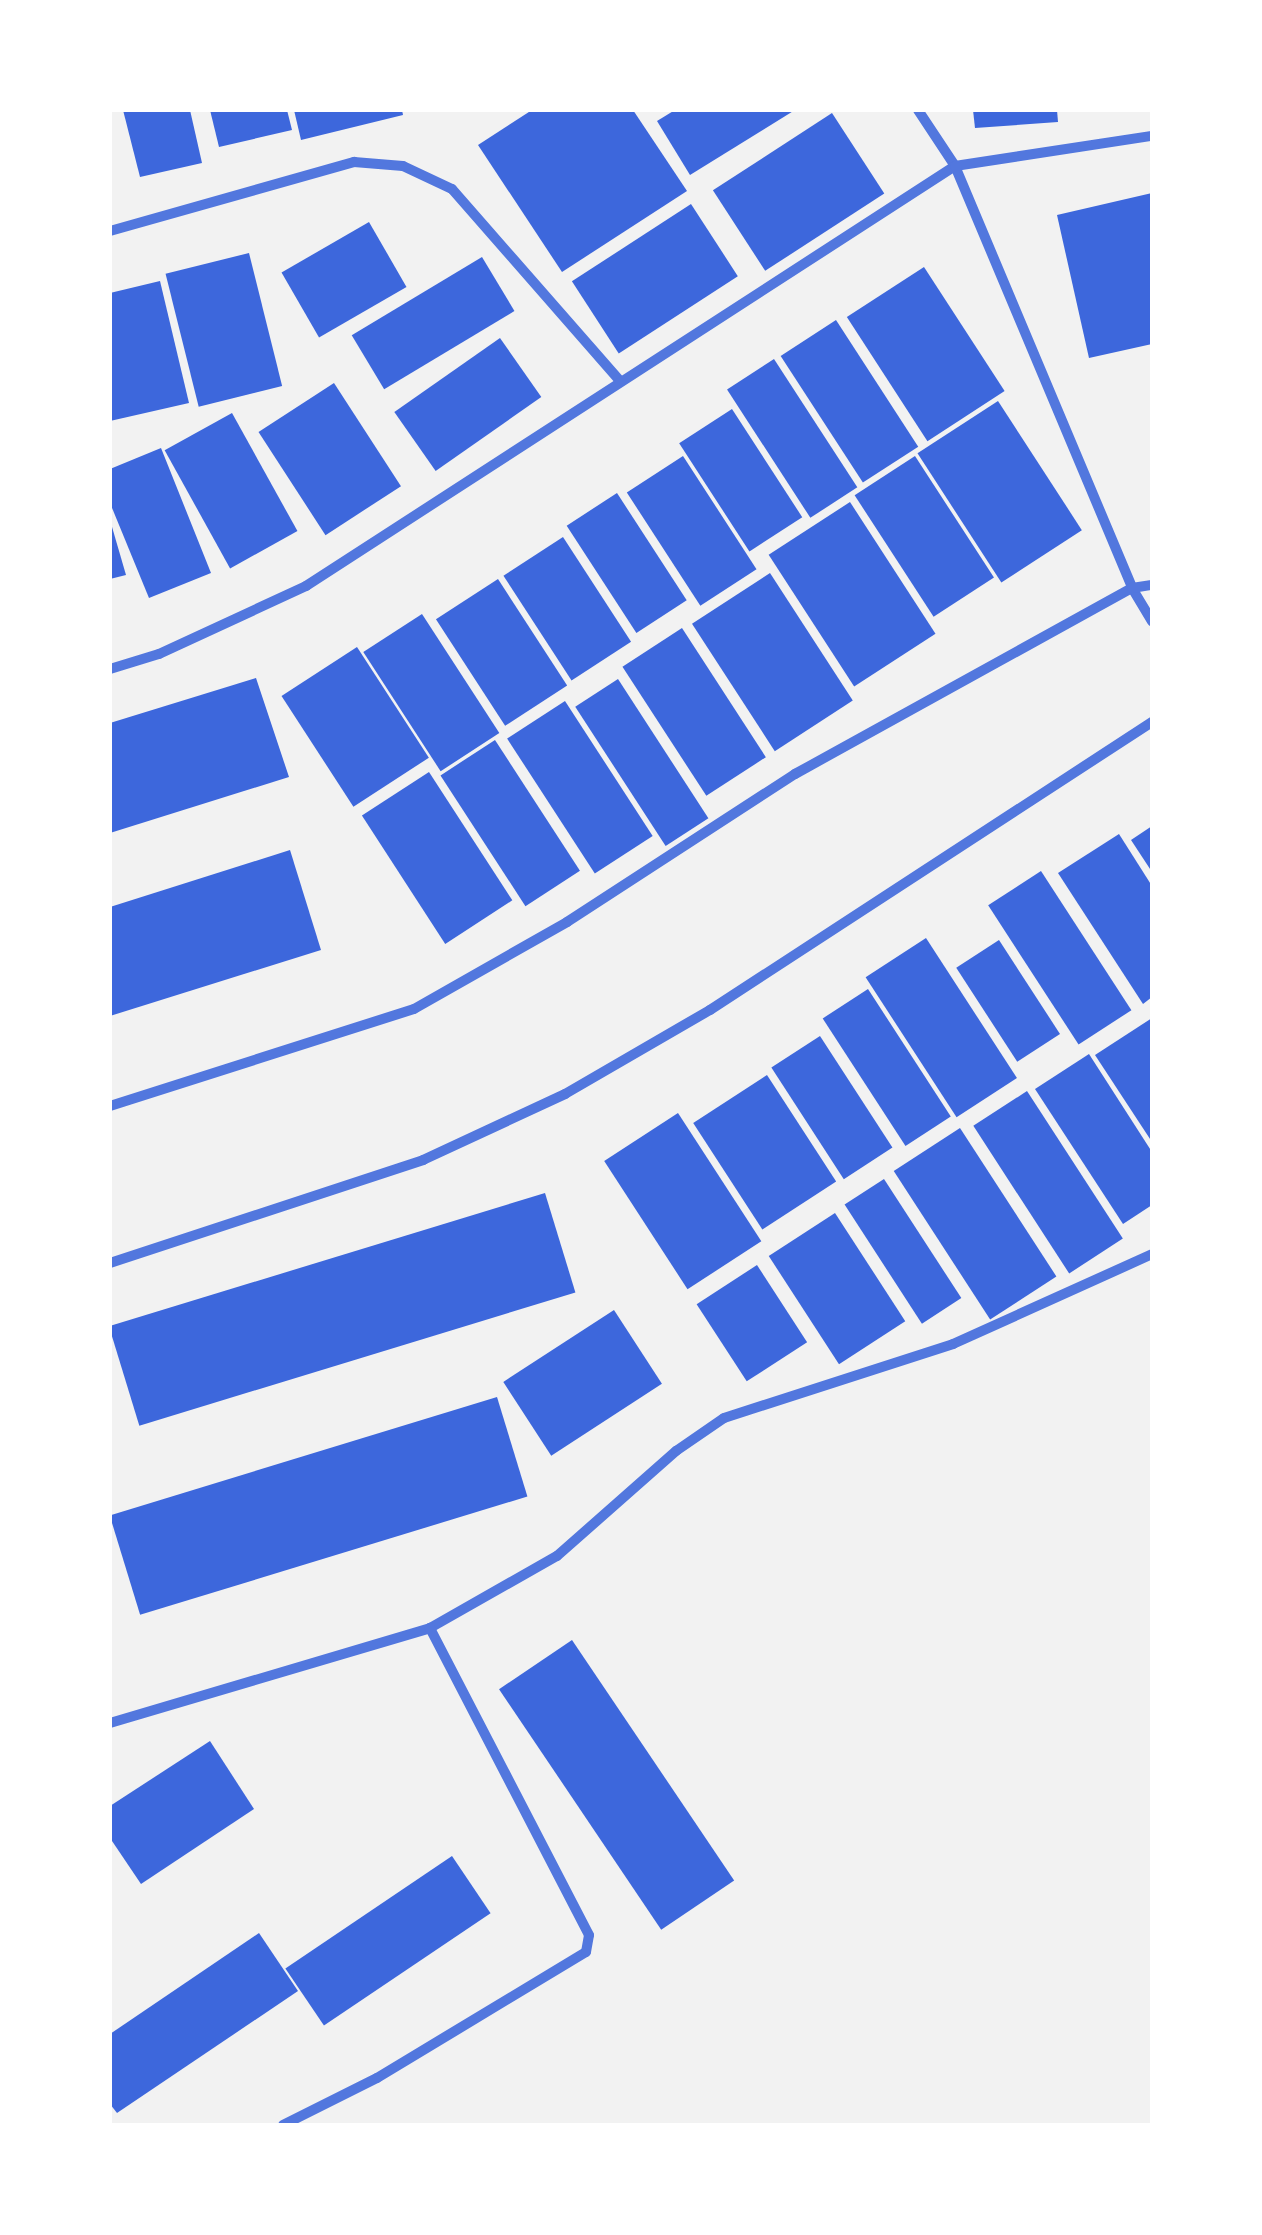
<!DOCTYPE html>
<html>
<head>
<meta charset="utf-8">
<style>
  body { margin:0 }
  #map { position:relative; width:1262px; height:2235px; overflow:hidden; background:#f2f2f2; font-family:Bitter,serif }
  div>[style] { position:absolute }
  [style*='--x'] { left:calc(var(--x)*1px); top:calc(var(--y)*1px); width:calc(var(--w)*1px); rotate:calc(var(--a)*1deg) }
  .building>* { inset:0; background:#3d67dc; transform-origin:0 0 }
  .minor>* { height:10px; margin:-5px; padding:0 5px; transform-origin:5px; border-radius:5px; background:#5277de }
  span { translate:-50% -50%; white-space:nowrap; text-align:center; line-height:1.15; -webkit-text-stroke:8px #fff; paint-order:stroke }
  .frame { position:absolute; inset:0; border:112px solid #fff; pointer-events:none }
</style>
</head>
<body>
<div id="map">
  <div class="building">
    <i style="clip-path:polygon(123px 110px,190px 110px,202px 163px,140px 177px)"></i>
    <i style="clip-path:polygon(210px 110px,287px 110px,292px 130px,219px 147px)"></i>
    <i style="clip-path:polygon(294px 110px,402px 110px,403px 115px,301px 140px)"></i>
    <i style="clip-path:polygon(532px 110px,633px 110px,687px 191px,562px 272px,478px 145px)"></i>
    <i style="clip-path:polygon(675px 110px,795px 110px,690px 175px,657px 121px)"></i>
    <i style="clip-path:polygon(973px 110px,1057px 110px,1058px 122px,975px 128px)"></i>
    <i style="left:832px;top:113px;width:96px;height:142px;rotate:57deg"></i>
    <i style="clip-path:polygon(1152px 193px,1152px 344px,1089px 358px,1057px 215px)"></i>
    <i style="left:691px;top:204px;width:86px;height:142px;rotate:57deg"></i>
    <i style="left:369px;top:222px;width:75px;height:101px;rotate:60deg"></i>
    <i style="left:249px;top:253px;width:137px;height:86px;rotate:76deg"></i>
    <i style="left:482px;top:257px;width:63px;height:152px;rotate:59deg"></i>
    <i style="left:924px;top:267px;width:148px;height:92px;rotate:57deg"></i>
    <i style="clip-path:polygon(160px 281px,189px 403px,110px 421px,110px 293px)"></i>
    <i style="left:836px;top:320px;width:151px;height:66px;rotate:57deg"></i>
    <i style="left:500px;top:338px;width:72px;height:129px;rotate:55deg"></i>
    <i style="left:774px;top:359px;width:153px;height:56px;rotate:57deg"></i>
    <i style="left:334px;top:383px;width:123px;height:90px;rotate:57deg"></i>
    <i style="left:998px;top:401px;width:154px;height:96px;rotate:57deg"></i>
    <i style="left:732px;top:409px;width:129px;height:63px;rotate:57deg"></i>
    <i style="left:232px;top:413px;width:135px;height:77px;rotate:61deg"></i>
    <i style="clip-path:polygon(161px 448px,211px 573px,149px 598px,110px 503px,110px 469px)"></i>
    <i style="left:683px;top:456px;width:135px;height:67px;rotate:57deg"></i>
    <i style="left:915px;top:456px;width:145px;height:72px;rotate:57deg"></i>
    <i style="left:617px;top:493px;width:128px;height:60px;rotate:57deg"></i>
    <i style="left:850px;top:502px;width:157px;height:97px;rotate:57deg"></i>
    <i style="clip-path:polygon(110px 520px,126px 575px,110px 579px)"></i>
    <i style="left:563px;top:537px;width:125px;height:71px;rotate:57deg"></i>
    <i style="left:770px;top:573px;width:152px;height:93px;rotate:57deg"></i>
    <i style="left:498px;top:579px;width:127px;height:74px;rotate:57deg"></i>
    <i style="left:422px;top:614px;width:142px;height:70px;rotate:57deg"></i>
    <i style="left:682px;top:628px;width:154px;height:71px;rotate:57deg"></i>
    <i style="left:357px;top:647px;width:132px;height:90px;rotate:57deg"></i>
    <i style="clip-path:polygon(256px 678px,289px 777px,110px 833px,110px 723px)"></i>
    <i style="left:618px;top:679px;width:166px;height:51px;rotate:57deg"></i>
    <i style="left:565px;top:701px;width:161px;height:69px;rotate:57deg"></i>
    <i style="left:495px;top:740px;width:156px;height:65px;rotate:57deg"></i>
    <i style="left:429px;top:772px;width:153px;height:80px;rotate:57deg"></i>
    <i style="clip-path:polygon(1152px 826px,1152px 872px,1131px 840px)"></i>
    <i style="clip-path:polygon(1119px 834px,1152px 886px,1152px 997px,1143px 1004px,1058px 873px)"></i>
    <i style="clip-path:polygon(290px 850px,321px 950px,110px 1016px,110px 907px)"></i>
    <i style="left:1041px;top:871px;width:166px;height:63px;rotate:57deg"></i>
    <i style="left:926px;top:938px;width:167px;height:72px;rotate:57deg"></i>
    <i style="left:999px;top:940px;width:112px;height:51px;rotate:57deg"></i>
    <i style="left:868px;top:989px;width:152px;height:54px;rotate:57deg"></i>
    <i style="clip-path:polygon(1152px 1018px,1152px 1142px,1095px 1055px)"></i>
    <i style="left:820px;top:1036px;width:133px;height:58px;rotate:57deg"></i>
    <i style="clip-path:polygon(1089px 1054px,1152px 1152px,1152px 1205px,1123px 1224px,1035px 1089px)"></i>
    <i style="left:767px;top:1075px;width:127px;height:88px;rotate:57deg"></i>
    <i style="left:1027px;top:1091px;width:176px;height:64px;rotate:57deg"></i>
    <i style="left:678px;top:1113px;width:153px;height:88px;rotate:57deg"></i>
    <i style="left:960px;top:1128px;width:177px;height:79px;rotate:57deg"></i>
    <i style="left:884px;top:1179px;width:142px;height:47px;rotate:57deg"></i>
    <i style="left:545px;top:1193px;width:104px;height:456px;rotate:73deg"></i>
    <i style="left:835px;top:1213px;width:129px;height:79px;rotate:57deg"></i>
    <i style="left:757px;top:1265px;width:92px;height:72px;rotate:57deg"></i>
    <i style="left:614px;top:1310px;width:88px;height:132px;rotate:57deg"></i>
    <i style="left:497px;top:1397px;width:104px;height:405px;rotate:73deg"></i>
    <i style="left:572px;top:1640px;width:290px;height:88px;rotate:56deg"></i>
    <i style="clip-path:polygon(210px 1741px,254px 1809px,141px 1884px,110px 1838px,110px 1806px)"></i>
    <i style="left:452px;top:1856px;width:69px;height:201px;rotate:56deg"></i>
    <i style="clip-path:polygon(259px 1933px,298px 1991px,117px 2113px,110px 2104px,110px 2034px)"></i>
  </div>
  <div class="minor">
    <i style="--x:918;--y:110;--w:67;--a:56.5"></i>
    <i style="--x:955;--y:166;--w:458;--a:67.2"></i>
    <i style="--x:1132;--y:588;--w:39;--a:59"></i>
    <i style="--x:110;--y:231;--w:254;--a:-15.8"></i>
    <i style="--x:354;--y:162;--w:49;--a:4.7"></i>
    <i style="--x:403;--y:166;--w:54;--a:25.1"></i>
    <i style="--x:452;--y:189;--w:255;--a:48.8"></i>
    <i style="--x:110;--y:669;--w:51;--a:-17"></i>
    <i style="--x:159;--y:654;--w:162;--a:-24.8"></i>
    <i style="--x:306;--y:586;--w:773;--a:-32.91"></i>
    <i style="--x:955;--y:166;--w:199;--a:-8.7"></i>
    <i style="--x:110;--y:1106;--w:319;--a:-17.7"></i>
    <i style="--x:414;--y:1009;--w:176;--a:-29.6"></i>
    <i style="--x:567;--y:922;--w:272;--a:-33"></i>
    <i style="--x:795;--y:774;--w:385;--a:-28.9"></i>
    <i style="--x:1132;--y:588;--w:20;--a:-9"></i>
    <i style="--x:110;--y:1263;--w:330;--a:-18.2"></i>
    <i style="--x:423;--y:1160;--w:157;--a:-24.9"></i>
    <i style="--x:565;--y:1094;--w:168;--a:-30.1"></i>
    <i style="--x:710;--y:1010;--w:528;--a:-33.09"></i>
    <i style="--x:110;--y:1723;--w:334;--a:-16.5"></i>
    <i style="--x:430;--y:1628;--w:146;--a:-29.6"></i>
    <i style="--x:557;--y:1556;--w:159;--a:-41.4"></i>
    <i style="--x:676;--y:1451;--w:58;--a:-34.5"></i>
    <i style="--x:724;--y:1418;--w:241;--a:-17.9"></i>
    <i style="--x:953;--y:1344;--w:218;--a:-24.3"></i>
    <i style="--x:283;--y:2125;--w:105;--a:-26.6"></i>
    <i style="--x:377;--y:2078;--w:244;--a:-31.1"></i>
    <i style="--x:586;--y:1952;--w:17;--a:-80"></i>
    <i style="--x:589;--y:1935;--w:346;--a:-117.4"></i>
  </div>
  <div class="frame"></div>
</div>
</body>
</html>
